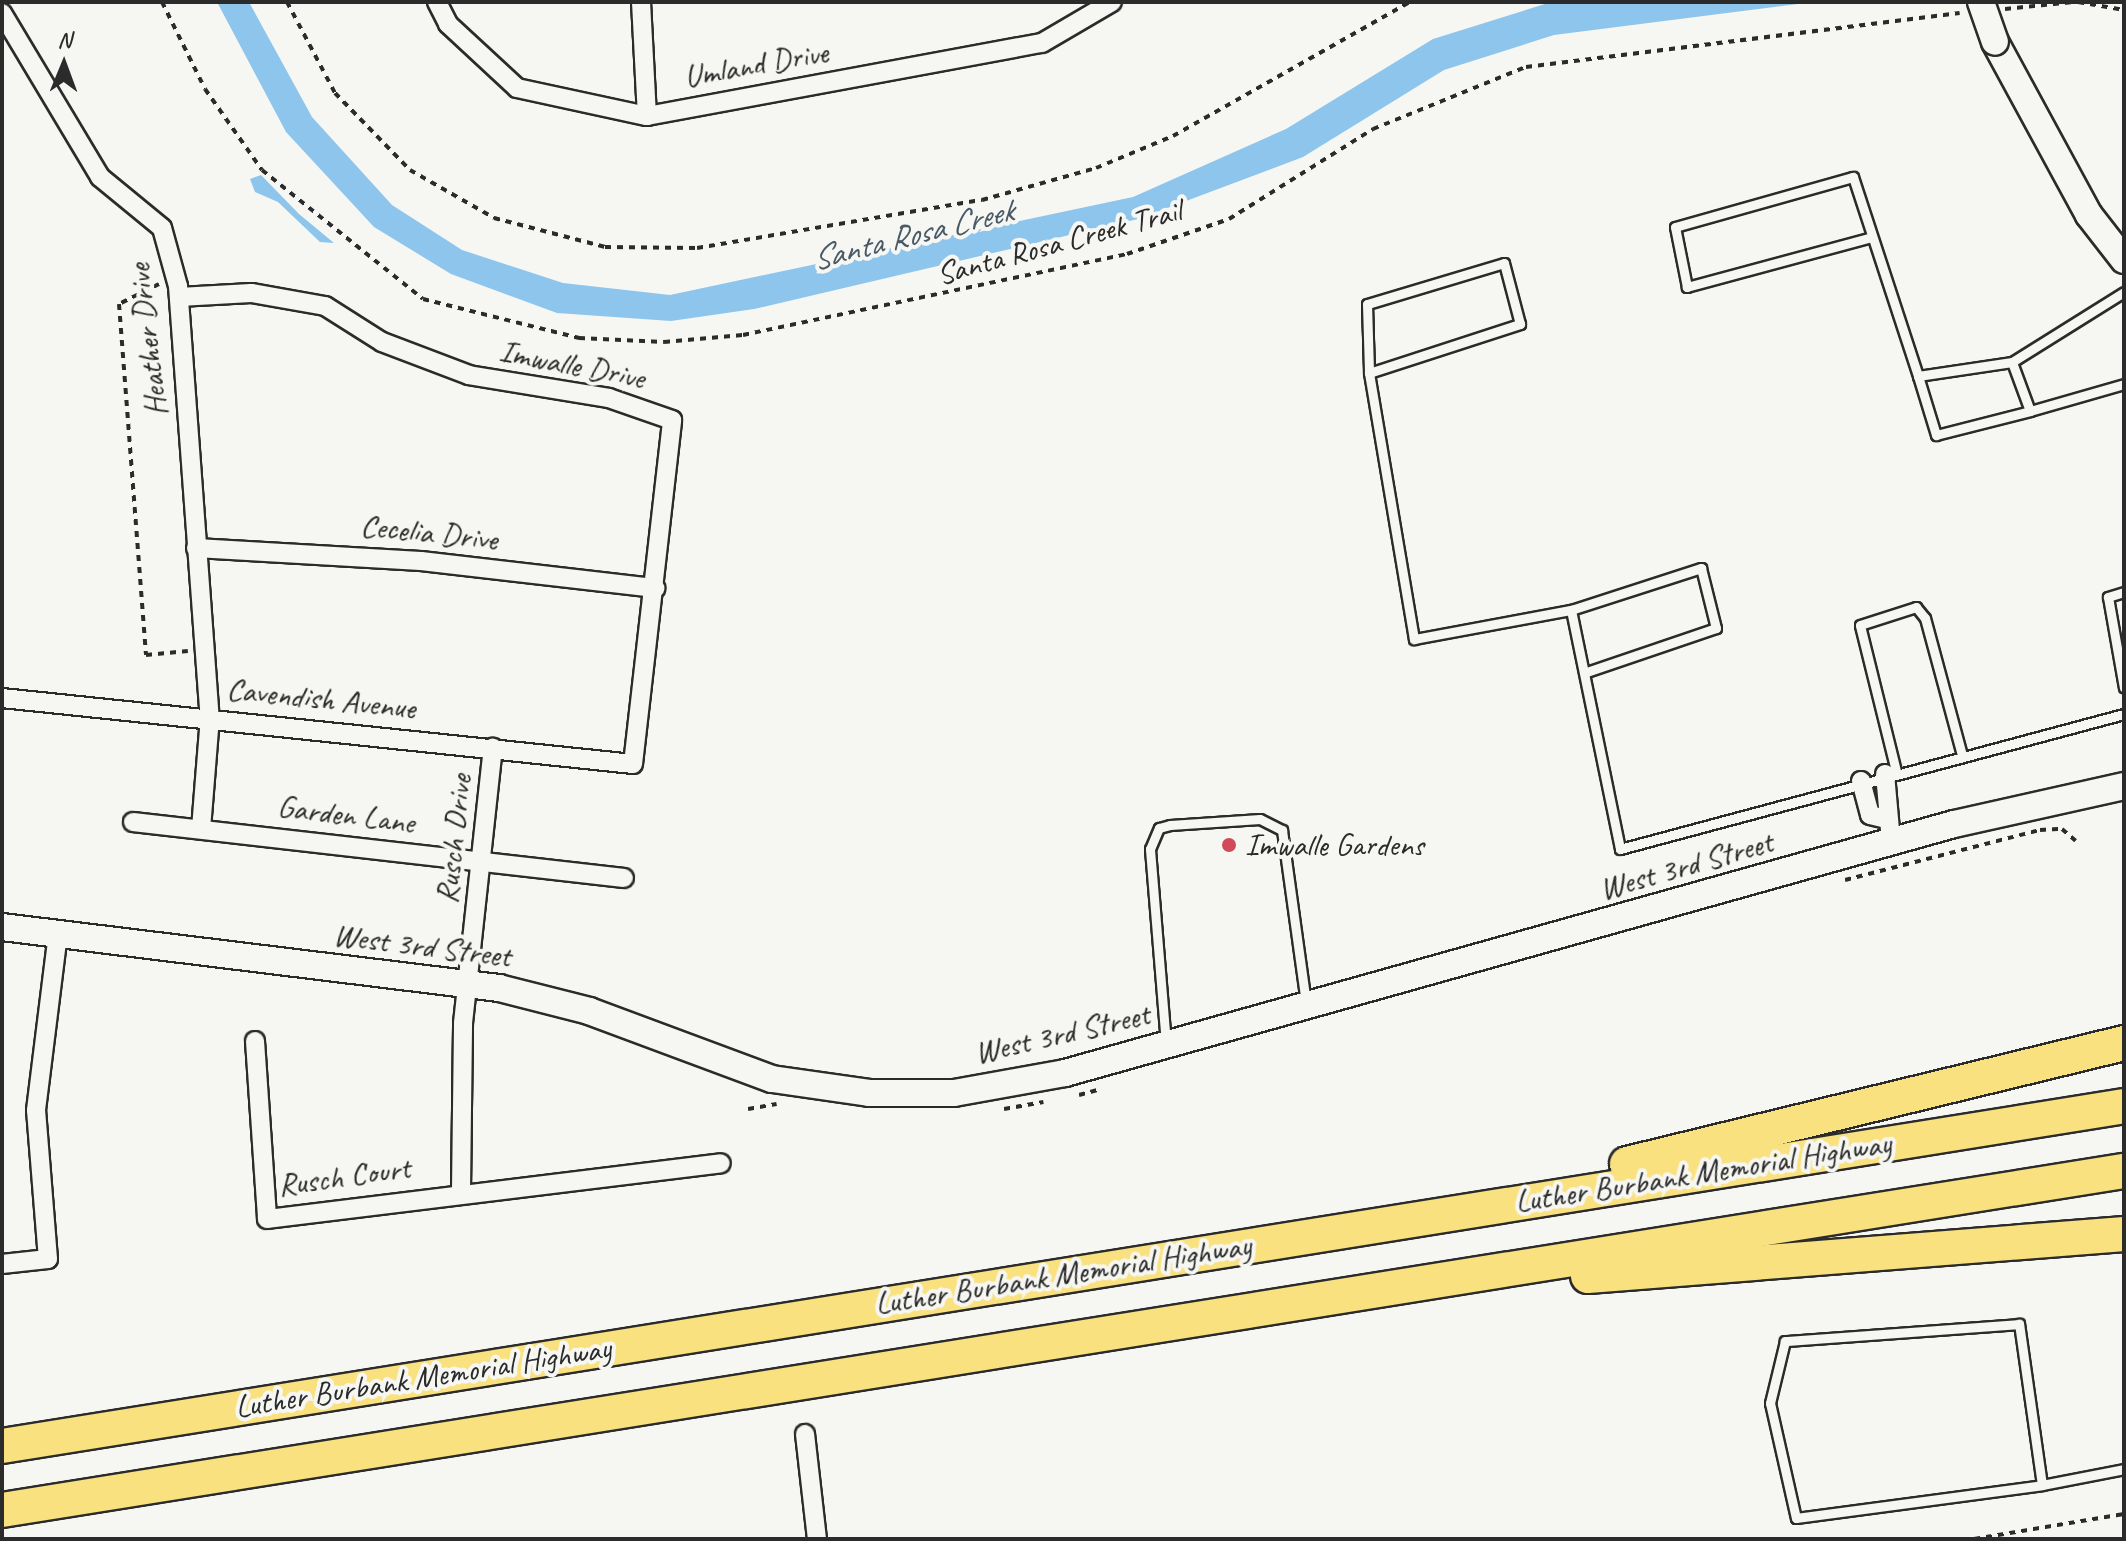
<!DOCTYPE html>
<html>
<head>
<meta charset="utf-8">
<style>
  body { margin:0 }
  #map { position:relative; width:2126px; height:1541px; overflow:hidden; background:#f6f6f2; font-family:Caveat,sans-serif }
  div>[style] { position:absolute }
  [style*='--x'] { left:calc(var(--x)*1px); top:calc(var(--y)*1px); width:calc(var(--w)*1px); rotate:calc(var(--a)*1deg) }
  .water>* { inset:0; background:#8ec5ec }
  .path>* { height:4px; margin-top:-2px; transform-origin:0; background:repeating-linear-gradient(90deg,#2b2b2b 0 6px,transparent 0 12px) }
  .roads { filter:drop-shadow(2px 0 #2b2b2b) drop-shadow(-2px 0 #2b2b2b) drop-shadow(0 2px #2b2b2b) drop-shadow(0 -2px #2b2b2b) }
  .service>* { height:9px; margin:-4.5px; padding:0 4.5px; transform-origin:4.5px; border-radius:4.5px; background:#f6f6f2 }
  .minor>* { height:18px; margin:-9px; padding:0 9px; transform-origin:9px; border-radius:9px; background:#f6f6f2 }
  .secondary>* { height:26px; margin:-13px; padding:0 13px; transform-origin:13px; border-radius:13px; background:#f6f6f2 }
  .motorway>* { height:34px; margin:-17px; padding:0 17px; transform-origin:17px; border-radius:17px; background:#fae180 }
  .bridges { filter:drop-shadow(2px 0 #2b2b2b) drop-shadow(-2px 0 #2b2b2b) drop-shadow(0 2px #2b2b2b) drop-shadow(0 -2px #2b2b2b) }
  .secondary-bridge>* { height:26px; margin:-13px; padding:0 13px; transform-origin:13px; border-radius:13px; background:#f6f6f2 }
  .dots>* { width:22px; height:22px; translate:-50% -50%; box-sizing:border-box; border:4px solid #f6f6f2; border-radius:50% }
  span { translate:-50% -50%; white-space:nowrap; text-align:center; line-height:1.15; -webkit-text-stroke:8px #f6f6f2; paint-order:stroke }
  .street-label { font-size:32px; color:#2b2b2b }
  .poi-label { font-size:32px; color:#2b2b2b }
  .left { translate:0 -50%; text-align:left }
  .water-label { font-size:34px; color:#495965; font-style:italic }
  .frame { position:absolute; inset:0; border:4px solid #2b2b2b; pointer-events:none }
  .north { position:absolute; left:24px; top:24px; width:80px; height:80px; -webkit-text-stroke:6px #f6f6f2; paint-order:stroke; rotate:1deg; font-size:22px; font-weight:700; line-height:32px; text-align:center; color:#2b2b2b }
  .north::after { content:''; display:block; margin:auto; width:28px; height:36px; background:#2b2b2b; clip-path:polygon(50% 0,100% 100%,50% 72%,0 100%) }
</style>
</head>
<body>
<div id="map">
  <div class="water">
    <i style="clip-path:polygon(217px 2px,249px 2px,312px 117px,392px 205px,462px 250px,563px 283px,670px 295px,1133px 197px,1286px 129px,1433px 39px,1548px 3px,1814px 2px,1554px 35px,1444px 70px,1303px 157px,1138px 219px,754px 309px,671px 321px,557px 313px,451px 274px,374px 227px,286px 132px)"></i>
    <i style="clip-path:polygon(261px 175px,299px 214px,334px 243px,320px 242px,278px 202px,255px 192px,250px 179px)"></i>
  </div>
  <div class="path">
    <i style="--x:162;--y:2;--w:97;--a:63.7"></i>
    <i style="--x:205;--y:89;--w:99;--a:54.9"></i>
    <i style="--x:262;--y:170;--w:206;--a:38.7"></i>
    <i style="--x:423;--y:299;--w:161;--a:14"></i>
    <i style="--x:579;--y:338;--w:85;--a:2.7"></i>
    <i style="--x:664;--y:342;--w:79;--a:-5.1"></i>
    <i style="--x:743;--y:335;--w:392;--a:-11.9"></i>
    <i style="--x:1127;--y:254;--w:108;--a:-18.9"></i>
    <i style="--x:1229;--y:219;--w:170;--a:-32"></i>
    <i style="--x:1373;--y:129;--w:165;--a:-22.1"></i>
    <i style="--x:1526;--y:67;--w:437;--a:-7.1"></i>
    <i style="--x:287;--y:2;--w:103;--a:62.2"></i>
    <i style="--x:335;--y:93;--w:107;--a:45.8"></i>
    <i style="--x:410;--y:170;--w:97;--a:29.7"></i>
    <i style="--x:494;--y:218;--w:115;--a:14.6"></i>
    <i style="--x:605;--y:247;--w:92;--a:0.6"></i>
    <i style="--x:697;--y:248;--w:289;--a:-9.6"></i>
    <i style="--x:982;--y:200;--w:118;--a:-15.7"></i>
    <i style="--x:1096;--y:168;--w:83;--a:-22.6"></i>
    <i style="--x:1173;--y:136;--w:272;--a:-29.5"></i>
    <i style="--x:2078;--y:2;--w:47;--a:9.9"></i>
    <i style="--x:2005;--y:9;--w:69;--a:-5.8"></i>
    <i style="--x:159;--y:284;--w:45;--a:153.4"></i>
    <i style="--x:119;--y:304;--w:352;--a:85.6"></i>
    <i style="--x:146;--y:655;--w:42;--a:-5.4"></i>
    <i style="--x:1845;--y:880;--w:201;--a:-14.4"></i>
    <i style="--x:2040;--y:830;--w:22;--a:-3"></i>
    <i style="--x:2062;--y:829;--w:18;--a:41"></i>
    <i style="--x:1079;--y:1095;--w:23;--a:-15"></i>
    <i style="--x:748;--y:1109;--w:29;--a:-10"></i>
    <i style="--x:1004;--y:1109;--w:40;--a:-10"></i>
    <i style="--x:1974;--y:1539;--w:152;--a:-9.5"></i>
  </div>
  <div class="roads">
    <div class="service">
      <i style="--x:1872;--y:237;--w:192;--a:164.9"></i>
      <i style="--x:1687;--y:287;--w:61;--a:-101.3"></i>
      <i style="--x:1675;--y:227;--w:185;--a:-15.7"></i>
      <i style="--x:1853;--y:177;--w:209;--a:71.9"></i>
      <i style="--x:1918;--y:376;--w:95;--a:-8.5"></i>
      <i style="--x:2012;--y:362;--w:132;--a:-32"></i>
      <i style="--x:1369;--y:373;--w:159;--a:-18"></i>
      <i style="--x:1520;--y:324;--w:63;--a:-104.7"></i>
      <i style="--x:1504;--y:263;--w:143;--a:163.3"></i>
      <i style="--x:1367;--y:304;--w:69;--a:88.3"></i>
      <i style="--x:1369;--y:373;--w:270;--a:80.4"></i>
      <i style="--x:1414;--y:639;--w:160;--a:-10.5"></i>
      <i style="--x:1571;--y:610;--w:244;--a:78.4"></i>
      <i style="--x:1620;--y:849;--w:522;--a:-15"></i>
      <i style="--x:1918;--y:376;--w:62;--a:73"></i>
      <i style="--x:1936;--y:435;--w:97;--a:-14.3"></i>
      <i style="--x:2030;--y:411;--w:52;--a:-110.2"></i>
      <i style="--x:2030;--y:411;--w:98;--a:-16"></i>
      <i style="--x:2124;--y:592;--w:17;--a:163"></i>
      <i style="--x:2108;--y:597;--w:92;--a:80"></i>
      <i style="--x:1571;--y:610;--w:137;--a:-17.9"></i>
      <i style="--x:1701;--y:568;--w:62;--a:76"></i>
      <i style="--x:1716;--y:628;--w:139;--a:161.2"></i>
      <i style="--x:1896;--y:771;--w:150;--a:-103.9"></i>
      <i style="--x:1860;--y:625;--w:59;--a:-17.8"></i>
      <i style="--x:1916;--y:607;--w:14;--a:51"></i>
      <i style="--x:1925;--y:618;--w:142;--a:74.9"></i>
      <i style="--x:1166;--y:1044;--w:196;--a:-94.7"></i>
      <i style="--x:1150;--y:849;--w:23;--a:-67"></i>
      <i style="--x:1159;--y:828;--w:11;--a:-15"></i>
      <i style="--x:1170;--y:825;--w:90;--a:-3.8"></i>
      <i style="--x:1260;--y:819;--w:25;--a:27"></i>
      <i style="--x:1282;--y:830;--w:175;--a:82.1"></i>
      <i style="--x:2042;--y:1485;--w:163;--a:-98.1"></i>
      <i style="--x:2019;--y:1324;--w:235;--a:175.8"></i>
      <i style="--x:1785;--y:1341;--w:64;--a:103.6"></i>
      <i style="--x:1770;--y:1403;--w:118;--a:77.3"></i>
      <i style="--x:1796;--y:1518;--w:248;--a:-7.6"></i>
      <i style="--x:2042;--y:1485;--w:84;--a:-11"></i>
    </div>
    <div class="minor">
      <i style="--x:437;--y:2;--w:25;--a:63"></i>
      <i style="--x:448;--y:24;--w:94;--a:42.8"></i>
      <i style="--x:517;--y:88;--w:133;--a:12.2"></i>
      <i style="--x:647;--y:116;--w:402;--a:-10.5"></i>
      <i style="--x:1042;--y:43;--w:81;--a:-30.4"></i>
      <i style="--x:641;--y:2;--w:114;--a:87"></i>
      <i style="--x:2;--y:13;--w:191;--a:59.1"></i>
      <i style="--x:100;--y:177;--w:80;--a:39.4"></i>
      <i style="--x:162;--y:228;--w:60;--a:74.6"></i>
      <i style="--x:178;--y:286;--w:432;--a:85.8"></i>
      <i style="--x:210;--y:717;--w:111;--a:94.6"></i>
      <i style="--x:196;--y:548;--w:225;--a:3.3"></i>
      <i style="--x:421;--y:561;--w:236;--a:6.6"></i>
      <i style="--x:2;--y:698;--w:634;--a:5.97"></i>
      <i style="--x:633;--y:764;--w:346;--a:-83.5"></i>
      <i style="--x:672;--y:420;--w:67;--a:-160.8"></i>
      <i style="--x:609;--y:398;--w:142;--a:-170.7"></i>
      <i style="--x:469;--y:375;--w:93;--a:-159.2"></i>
      <i style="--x:382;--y:342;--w:67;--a:-147.7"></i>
      <i style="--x:325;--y:306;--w:75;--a:-170"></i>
      <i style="--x:251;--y:293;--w:72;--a:176.8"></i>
      <i style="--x:1885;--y:774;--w:67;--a:84.9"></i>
      <i style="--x:1861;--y:781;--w:35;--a:75"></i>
      <i style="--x:1870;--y:815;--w:16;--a:14"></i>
      <i style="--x:133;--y:822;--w:494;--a:6.5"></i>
      <i style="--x:255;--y:1041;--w:178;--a:86.1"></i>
      <i style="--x:267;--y:1219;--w:457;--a:-7"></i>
      <i style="--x:461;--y:1191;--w:168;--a:-89.3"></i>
      <i style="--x:463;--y:1023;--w:277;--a:-83.8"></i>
      <i style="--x:2;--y:1264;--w:46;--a:-6.2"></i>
      <i style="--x:48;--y:1259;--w:149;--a:-94.6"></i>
      <i style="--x:36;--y:1110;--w:178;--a:-82.9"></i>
      <i style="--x:805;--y:1434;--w:106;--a:83.5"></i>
    </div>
    <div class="secondary">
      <i style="--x:1995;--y:42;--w:197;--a:61.5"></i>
      <i style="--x:2089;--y:215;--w:57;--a:52.1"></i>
      <i style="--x:2;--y:927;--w:501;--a:7"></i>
      <i style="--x:499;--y:988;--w:93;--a:14.3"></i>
      <i style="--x:589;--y:1011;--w:195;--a:20.4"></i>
      <i style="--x:772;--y:1079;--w:98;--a:8.2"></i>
      <i style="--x:869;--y:1093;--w:85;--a:0"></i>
      <i style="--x:954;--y:1093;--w:113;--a:-10.2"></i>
      <i style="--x:1065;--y:1073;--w:923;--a:-15.65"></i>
      <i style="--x:1954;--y:824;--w:174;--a:-12.6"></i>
    </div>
    <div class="motorway">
      <i style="--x:1627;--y:1164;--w:512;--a:-13.68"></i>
      <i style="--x:1588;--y:1276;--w:538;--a:-4.48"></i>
      <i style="--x:2;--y:1446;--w:2149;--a:-9.1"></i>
      <i style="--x:2;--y:1510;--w:2149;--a:-9.08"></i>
    </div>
  </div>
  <div class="bridges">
    <div class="secondary-bridge">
      <i style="--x:1981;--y:2;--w:42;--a:70.7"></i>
    </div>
  </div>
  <div class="dots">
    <i style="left:1229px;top:845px;background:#d1495b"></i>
  </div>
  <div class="street-label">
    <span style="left:756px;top:65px;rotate:-10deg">Umland Drive</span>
    <span style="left:1059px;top:243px;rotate:-15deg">Santa Rosa Creek Trail</span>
    <span style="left:148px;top:340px;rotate:-97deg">Heather Drive</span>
    <span style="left:572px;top:365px;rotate:11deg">Imwalle Drive</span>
    <span style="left:429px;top:533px;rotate:6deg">Cecelia Drive</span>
    <span style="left:321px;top:699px;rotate:6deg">Cavendish Avenue</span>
    <span style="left:346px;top:815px;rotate:7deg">Garden Lane</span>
    <span style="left:454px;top:839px;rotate:-84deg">Rusch Drive</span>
    <span style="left:1686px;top:866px;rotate:-16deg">West 3rd Street</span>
    <span style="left:422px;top:946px;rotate:7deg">West 3rd Street</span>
    <span style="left:1062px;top:1034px;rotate:-13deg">West 3rd Street</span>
    <span style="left:1703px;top:1173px;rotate:-9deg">Luther Burbank Memorial Highway</span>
    <span style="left:344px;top:1177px;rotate:-8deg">Rusch Court</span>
    <span style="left:1063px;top:1275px;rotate:-9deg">Luther Burbank Memorial Highway</span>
    <span style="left:423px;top:1378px;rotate:-9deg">Luther Burbank Memorial Highway</span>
  </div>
  <div class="poi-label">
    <span class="left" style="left:1245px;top:845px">Imwalle Gardens</span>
  </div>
  <div class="water-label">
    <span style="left:912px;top:234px;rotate:-14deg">Santa Rosa Creek</span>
  </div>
  <div class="frame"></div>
  <div class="north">N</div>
</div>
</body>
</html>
